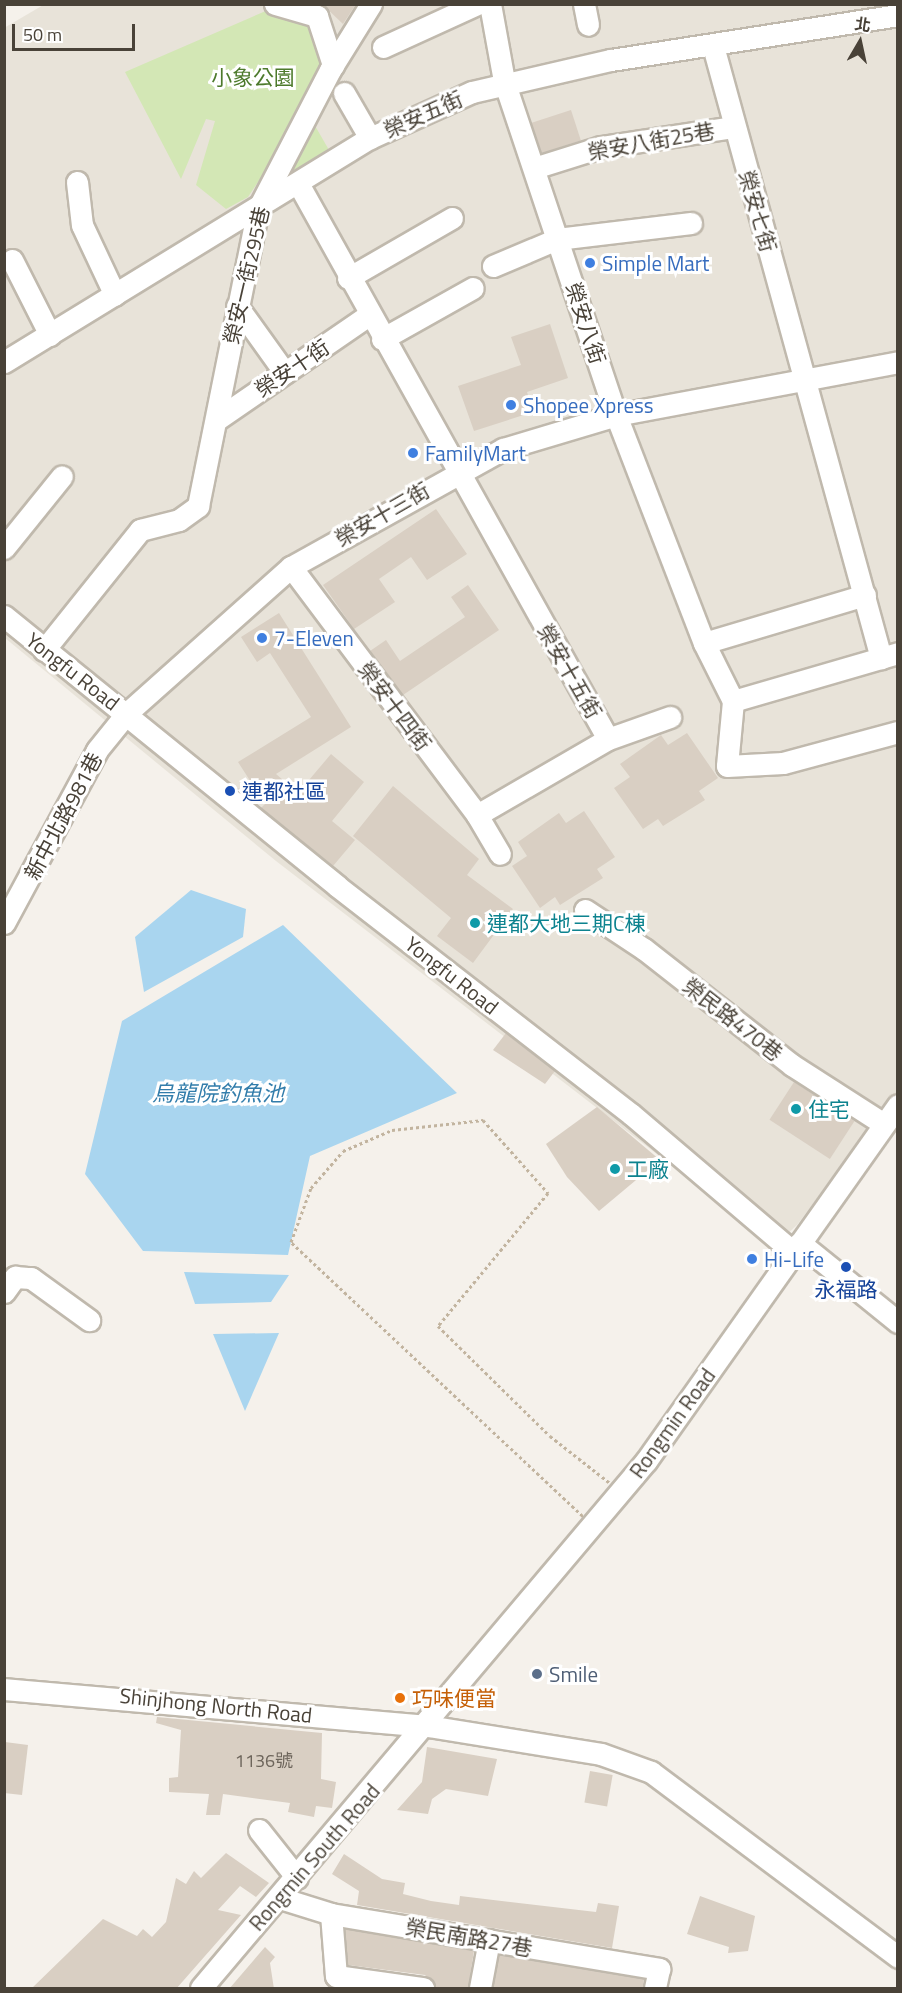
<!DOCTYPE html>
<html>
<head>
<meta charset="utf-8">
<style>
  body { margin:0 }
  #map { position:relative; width:902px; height:1993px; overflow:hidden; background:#f5f1eb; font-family:"Titillium Web","Noto Sans TC",sans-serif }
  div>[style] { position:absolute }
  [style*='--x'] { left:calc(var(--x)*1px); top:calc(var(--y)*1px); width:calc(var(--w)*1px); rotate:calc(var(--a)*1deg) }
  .residential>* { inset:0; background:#e8e3d9 }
  .green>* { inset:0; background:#d3e7b5 }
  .water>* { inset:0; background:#a9d5ef }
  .building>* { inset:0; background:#d9cfc3; transform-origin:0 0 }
  .path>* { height:3px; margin-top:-1.5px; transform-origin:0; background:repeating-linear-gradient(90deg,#c2b49f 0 3px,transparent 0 6px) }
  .roads { filter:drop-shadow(2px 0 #c0b9ad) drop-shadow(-2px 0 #c0b9ad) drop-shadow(0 2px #c0b9ad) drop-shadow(0 -2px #c0b9ad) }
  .minor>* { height:21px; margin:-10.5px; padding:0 10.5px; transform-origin:10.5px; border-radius:10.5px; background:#fff }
  .dots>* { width:16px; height:16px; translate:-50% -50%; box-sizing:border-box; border:3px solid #fff; border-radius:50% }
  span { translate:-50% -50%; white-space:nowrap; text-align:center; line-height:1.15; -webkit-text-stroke:6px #fff; paint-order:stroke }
  .number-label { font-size:18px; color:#6d655b }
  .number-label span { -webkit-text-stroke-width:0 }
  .park-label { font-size:21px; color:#4d7a2c }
  .street-label { font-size:21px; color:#494238 }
  .shop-label { font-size:21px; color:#366cbe }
  .left { translate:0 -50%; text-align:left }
  .transit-label { font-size:21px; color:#164399 }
  .culture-label { font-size:21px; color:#0d838f }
  .service-label { font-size:21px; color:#4e5e75 }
  .food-label { font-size:21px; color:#c56008 }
  .water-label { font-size:22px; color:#327dab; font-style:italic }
  .frame { position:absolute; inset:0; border:6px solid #494238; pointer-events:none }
  .north { position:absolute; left:830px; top:12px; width:60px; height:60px; -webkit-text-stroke:4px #fff; paint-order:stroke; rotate:9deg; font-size:16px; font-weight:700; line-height:24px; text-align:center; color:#494238 }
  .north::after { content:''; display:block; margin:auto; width:21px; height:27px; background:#494238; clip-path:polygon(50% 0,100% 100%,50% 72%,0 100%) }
  .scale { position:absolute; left:12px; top:24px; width:123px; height:27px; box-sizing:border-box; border:3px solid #494238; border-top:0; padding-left:8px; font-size:18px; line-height:21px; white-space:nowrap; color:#494238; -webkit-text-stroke:4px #fff; paint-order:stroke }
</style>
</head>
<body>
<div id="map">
  <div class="residential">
    <i style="clip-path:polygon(45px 4px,897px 5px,897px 1091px,797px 1225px,775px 1245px,276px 861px,5px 638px,4px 28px)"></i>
  </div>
  <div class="green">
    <i style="clip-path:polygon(268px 10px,304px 19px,323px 61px,280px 149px,248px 197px,226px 209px,196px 185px,215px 121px,206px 119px,181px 179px,125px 72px)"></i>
    <i style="clip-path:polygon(314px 124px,333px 157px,265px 202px)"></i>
  </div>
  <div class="water">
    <i style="clip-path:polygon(191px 890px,246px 909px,243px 937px,144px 992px,135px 937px)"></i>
    <i style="clip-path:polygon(283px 925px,457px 1093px,310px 1156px,288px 1255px,143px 1251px,85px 1174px,122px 1021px)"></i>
    <i style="clip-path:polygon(184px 1272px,289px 1275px,271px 1302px,195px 1304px)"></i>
    <i style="clip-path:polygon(279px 1333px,245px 1411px,213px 1334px)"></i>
  </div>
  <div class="building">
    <i style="clip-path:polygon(322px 4px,356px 4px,343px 24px)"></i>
    <i style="left:571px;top:110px;width:32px;height:42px;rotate:72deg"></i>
    <i style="clip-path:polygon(550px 324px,568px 378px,527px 392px,533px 412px,474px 431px,458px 386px,521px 365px,511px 337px)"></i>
    <i style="clip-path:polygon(436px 509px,467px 554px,427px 580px,411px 557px,379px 579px,395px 602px,354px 629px,323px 585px)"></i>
    <i style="clip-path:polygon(468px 585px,499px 630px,403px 695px,370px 651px,386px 640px,400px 661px,465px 617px,451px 597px)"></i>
    <i style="clip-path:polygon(279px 613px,351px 727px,276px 774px,298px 793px,331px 754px,364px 782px,332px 821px,355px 840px,333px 866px,261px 808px,265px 804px,238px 762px,311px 717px,270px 653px,257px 662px,241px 637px)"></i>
    <i style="clip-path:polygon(687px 733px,718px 778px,699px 791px,705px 800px,663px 826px,658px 819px,643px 829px,614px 788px,630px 777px,620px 764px,661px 735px,668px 745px)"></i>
    <i style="clip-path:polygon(393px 786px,479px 859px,467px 875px,513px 909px,473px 963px,437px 936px,451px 918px,353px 836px)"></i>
    <i style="clip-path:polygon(584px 811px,615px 857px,597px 869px,603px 878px,560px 905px,555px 897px,540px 908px,512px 866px,527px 856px,518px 842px,559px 813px,566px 823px)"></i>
    <i style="clip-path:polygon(506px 1033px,555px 1071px,545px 1084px,493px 1050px)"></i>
    <i style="left:794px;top:1082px;width:72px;height:45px;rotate:33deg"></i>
    <i style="clip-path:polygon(597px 1107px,660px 1160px,599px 1211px,567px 1177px,546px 1144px)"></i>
    <i style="clip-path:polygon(157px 1717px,322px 1733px,321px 1779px,336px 1782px,332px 1808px,316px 1806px,314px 1817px,288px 1812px,290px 1803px,223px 1794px,220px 1815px,206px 1815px,209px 1794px,169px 1792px,169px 1778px,178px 1777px,181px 1730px,156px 1723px)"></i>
    <i style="clip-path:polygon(5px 1742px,28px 1745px,22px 1795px,4px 1793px)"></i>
    <i style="clip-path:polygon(427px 1747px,497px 1759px,488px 1796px,446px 1789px,432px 1799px,428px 1814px,397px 1810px,422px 1782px)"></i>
    <i style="left:590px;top:1771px;width:23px;height:32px;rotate:10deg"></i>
    <i style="clip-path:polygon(226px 1853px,269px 1883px,256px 1897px,240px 1886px,218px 1910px,241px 1915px,176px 1989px,31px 1989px,103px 1919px,137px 1936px,143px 1929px,152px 1937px,166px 1922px,176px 1878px,186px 1884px,194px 1871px,201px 1878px)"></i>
    <i style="clip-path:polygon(344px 1854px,382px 1879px,405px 1883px,403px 1894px,431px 1901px,459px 1905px,460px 1896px,596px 1912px,598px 1903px,619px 1906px,612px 1948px,357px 1905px,359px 1891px,332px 1874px)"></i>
    <i style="clip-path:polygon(700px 1896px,755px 1916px,748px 1951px,728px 1953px,729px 1947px,687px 1934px)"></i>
    <i style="clip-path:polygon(345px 1929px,474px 1951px,468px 1989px,436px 1989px,425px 1975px,348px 1965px)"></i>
    <i style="clip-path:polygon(265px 1947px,275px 1957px,270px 1963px,274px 1989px,229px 1989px)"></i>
    <i style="clip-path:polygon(499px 1955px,644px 1979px,643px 1989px,493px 1989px)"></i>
  </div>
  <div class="path">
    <i style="--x:483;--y:1120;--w:98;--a:48.3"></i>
    <i style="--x:548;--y:1193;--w:173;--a:129.6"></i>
    <i style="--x:438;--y:1326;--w:157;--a:44.5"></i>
    <i style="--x:550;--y:1436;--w:83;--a:38.1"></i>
    <i style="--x:615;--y:1487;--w:43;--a:130.3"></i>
    <i style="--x:587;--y:1520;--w:406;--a:-136.8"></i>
    <i style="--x:291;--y:1242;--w:58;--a:-69.7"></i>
    <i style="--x:311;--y:1188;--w:49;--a:-49.1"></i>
    <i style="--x:343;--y:1151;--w:53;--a:-23.2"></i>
    <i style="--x:392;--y:1130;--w:92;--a:-6.3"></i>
  </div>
  <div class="roads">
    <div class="minor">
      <i style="--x:275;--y:4;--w:44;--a:15.9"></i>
      <i style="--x:317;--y:16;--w:52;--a:71.9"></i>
      <i style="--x:490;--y:4;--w:78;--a:79.7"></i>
      <i style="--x:504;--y:81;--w:352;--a:71.5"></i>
      <i style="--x:616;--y:415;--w:244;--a:68.9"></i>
      <i style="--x:704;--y:643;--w:65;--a:63.4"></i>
      <i style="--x:584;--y:4;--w:21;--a:79"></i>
      <i style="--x:713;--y:46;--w:635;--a:74.65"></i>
      <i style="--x:383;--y:47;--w:103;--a:-24.6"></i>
      <i style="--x:344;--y:93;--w:52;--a:60"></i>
      <i style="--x:534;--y:168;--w:70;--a:-17.4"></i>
      <i style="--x:601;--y:147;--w:134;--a:-8.6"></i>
      <i style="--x:77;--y:182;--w:43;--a:83.4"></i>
      <i style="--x:82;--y:225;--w:77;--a:64.8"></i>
      <i style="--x:299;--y:185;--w:634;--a:60.85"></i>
      <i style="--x:12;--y:260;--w:84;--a:63.1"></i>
      <i style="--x:493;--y:266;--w:69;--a:-22.9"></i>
      <i style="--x:557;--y:239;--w:135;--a:-6.8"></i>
      <i style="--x:348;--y:278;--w:120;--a:-30"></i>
      <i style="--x:237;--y:306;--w:82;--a:54.4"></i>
      <i style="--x:382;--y:339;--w:104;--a:-29.3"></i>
      <i style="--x:4;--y:362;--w:429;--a:-31.5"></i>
      <i style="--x:370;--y:138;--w:112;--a:-24.3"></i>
      <i style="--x:472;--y:92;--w:143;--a:-13"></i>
      <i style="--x:611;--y:60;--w:291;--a:-8.9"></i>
      <i style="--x:216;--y:420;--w:186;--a:-34.5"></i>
      <i style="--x:4;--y:548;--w:92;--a:-51.1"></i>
      <i style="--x:291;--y:567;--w:310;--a:53.1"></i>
      <i style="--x:477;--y:815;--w:45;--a:59.5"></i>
      <i style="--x:4;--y:616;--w:429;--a:39"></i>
      <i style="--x:337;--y:886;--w:372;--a:37.8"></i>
      <i style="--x:631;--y:1114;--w:211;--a:40.4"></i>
      <i style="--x:792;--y:1251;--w:11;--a:-45"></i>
      <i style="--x:800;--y:1243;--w:126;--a:38.9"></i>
      <i style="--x:704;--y:643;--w:168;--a:-16.6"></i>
      <i style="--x:44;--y:650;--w:154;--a:-51.3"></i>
      <i style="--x:140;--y:530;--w:40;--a:-14.4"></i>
      <i style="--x:179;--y:520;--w:24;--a:-36"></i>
      <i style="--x:198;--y:506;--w:303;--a:-78.6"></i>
      <i style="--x:258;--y:209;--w:157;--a:-62.6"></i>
      <i style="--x:330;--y:70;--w:78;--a:-58.2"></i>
      <i style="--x:733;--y:701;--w:65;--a:95.3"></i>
      <i style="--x:727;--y:766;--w:56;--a:-3.1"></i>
      <i style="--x:783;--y:763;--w:119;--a:-15.1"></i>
      <i style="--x:733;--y:701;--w:172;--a:-16.2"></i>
      <i style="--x:477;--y:815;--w:151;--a:-30.1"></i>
      <i style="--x:608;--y:739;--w:66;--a:-19.5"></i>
      <i style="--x:585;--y:910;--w:71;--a:33.5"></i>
      <i style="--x:644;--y:949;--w:188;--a:38.1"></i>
      <i style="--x:792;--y:1065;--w:109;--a:32.7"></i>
      <i style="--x:4;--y:923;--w:196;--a:-61.7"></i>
      <i style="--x:97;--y:750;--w:48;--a:-51"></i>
      <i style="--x:127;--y:713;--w:220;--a:-41.7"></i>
      <i style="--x:291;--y:567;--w:243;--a:-29.1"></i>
      <i style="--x:503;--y:449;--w:118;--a:-16.7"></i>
      <i style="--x:616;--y:415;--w:287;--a:-10.6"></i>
      <i style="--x:4;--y:1292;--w:19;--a:-54"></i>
      <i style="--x:15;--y:1277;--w:16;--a:4"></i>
      <i style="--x:31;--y:1278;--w:72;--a:35.9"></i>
      <i style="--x:4;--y:1689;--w:426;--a:5"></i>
      <i style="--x:428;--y:1726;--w:175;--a:9.2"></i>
      <i style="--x:601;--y:1754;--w:53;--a:19.8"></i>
      <i style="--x:651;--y:1772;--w:309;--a:36.8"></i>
      <i style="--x:259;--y:1830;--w:61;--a:51.6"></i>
      <i style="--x:280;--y:1898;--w:53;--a:17.4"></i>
      <i style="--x:331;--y:1914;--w:333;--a:9.5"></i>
      <i style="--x:659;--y:1969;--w:19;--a:102"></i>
      <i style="--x:331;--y:1914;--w:62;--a:85.4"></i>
      <i style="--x:336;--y:1976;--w:88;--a:7.9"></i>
      <i style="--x:201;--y:1988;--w:690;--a:-49.82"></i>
      <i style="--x:646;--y:1461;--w:436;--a:-54.7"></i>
      <i style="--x:480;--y:1988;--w:49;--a:-79.4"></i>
    </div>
  </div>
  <div class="dots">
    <i style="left:590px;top:263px;background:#3f7fe0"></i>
    <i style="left:511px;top:405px;background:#3f7fe0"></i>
    <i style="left:413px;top:453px;background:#3f7fe0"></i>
    <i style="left:262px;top:638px;background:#3f7fe0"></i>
    <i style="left:230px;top:791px;background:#1a4fb4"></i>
    <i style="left:475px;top:923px;background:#0f9aa8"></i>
    <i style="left:796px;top:1109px;background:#0f9aa8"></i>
    <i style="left:615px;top:1169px;background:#0f9aa8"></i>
    <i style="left:752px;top:1259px;background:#3f7fe0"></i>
    <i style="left:846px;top:1267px;background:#1a4fb4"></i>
    <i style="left:537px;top:1674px;background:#5c6f8a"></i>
    <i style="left:400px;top:1698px;background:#e8710a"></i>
  </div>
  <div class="number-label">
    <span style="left:264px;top:1761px">1136號</span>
  </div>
  <div class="park-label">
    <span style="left:253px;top:77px">小象公園</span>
  </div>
  <div class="street-label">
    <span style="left:423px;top:114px;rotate:-24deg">榮安五街</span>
    <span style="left:651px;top:141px;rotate:-10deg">榮安八街25巷</span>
    <span style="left:758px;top:211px;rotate:74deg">榮安七街</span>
    <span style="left:246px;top:275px;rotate:-77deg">榮安一街295巷</span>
    <span style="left:586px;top:323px;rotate:72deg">榮安八街</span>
    <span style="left:292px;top:368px;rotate:-34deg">榮安十街</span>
    <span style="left:382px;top:514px;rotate:-30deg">榮安十三街</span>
    <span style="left:73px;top:671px;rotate:38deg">Yongfu Road</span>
    <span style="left:570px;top:671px;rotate:60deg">榮安十五街</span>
    <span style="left:395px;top:706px;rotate:53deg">榮安十四街</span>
    <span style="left:63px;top:816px;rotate:-62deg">新中北路981巷</span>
    <span style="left:452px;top:975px;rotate:38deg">Yongfu Road</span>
    <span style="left:733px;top:1019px;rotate:38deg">榮民路470巷</span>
    <span style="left:672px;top:1423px;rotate:-54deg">Rongmin Road</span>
    <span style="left:216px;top:1705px;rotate:6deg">Shinjhong North Road</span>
    <span style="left:314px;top:1857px;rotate:-49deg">Rongmin South Road</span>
    <span style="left:469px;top:1937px;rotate:10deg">榮民南路27巷</span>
  </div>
  <div class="shop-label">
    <span class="left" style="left:602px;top:263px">Simple Mart</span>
    <span class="left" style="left:523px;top:405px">Shopee Xpress</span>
    <span class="left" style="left:425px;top:453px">FamilyMart</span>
    <span class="left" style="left:274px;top:638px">7-Eleven</span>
    <span class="left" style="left:764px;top:1259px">Hi-Life</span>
  </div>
  <div class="transit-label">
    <span class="left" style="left:242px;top:791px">連都社區</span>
    <span style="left:846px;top:1289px">永福路</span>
  </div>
  <div class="culture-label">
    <span class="left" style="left:487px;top:923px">連都大地三期C棟</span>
    <span class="left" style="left:808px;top:1109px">住宅</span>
    <span class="left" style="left:627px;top:1169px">工廠</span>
  </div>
  <div class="service-label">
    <span class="left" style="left:549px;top:1674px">Smile</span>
  </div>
  <div class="food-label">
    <span class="left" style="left:412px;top:1698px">巧味便當</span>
  </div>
  <div class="water-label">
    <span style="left:218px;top:1094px">烏龍院釣魚池</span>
  </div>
  <div class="frame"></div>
  <div class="north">北</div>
  <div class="scale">50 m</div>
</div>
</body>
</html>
